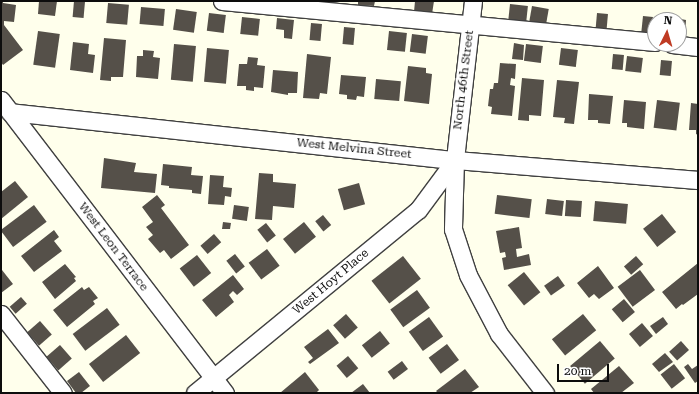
<!DOCTYPE html>
<html>
<head>
<meta charset="utf-8">
<style>
  body { margin:0 }
  #map { position:relative; width:699px; height:394px; overflow:hidden; background:#ffffec; font-family:"Roboto Serif",serif }
  div>[style] { position:absolute }
  [style*='--x'] { left:calc(var(--x)*1px); top:calc(var(--y)*1px); width:calc(var(--w)*1px); rotate:calc(var(--a)*1deg) }
  .building>* { inset:0; background:#555049; transform-origin:0 0 }
  .roads { filter:drop-shadow(1px 0 #404040) drop-shadow(-1px 0 #404040) drop-shadow(0 1px #404040) drop-shadow(0 -1px #404040) }
  .minor>* { height:17px; margin:-8.5px; padding:0 8.5px; transform-origin:8.5px; border-radius:8.5px; background:#fff }
  span { translate:-50% -50%; white-space:nowrap; text-align:center; line-height:1.15; -webkit-text-stroke:4px #fff; paint-order:stroke }
  .street-label { font-size:12px; color:#0d0d0d }
  .frame { position:absolute; inset:0; border:2px solid #0d0d0d; pointer-events:none }
  .north { position:absolute; left:647px; top:12px; width:40px; height:40px; box-sizing:border-box; background:#fff; border:1px solid #9e9e9e; border-radius:50%; rotate:5deg; font-size:11px; font-weight:700; line-height:16px; text-align:center; color:#0d0d0d }
  .north::after { content:''; display:block; margin:auto; width:14px; height:18px; background:#bf3b23; clip-path:polygon(50% 0,100% 100%,50% 72%,0 100%) }
  .scale { position:absolute; left:557px; top:364px; width:52px; height:18px; box-sizing:border-box; border:2px solid #0d0d0d; border-top:0; padding-left:5px; font-size:12px; line-height:14px; white-space:nowrap; color:#0d0d0d; -webkit-text-stroke:3px #fff; paint-order:stroke }
</style>
</head>
<body>
<div id="map">
  <div class="building">
    <i style="clip-path:polygon(1px 1px,3px 1px,3px 3px,16px 5px,14px 22px,4px 21px,4px 25px,23px 50px,3px 65px,1px 62px)"></i>
    <i style="clip-path:polygon(39px 1px,57px 1px,55px 16px,38px 14px)"></i>
    <i style="left:74px;top:1px;width:11px;height:16px;rotate:5deg"></i>
    <i style="clip-path:polygon(358px 1px,375px 1px,374px 6px,358px 5px)"></i>
    <i style="clip-path:polygon(415px 1px,434px 1px,432px 14px,414px 12px)"></i>
    <i style="left:108px;top:3px;width:21px;height:20px;rotate:5deg"></i>
    <i style="left:510px;top:4px;width:18px;height:16px;rotate:6deg"></i>
    <i style="left:532px;top:6px;width:17px;height:17px;rotate:10deg"></i>
    <i style="left:141px;top:7px;width:24px;height:17px;rotate:5deg"></i>
    <i style="left:176px;top:9px;width:21px;height:21px;rotate:8deg"></i>
    <i style="left:209px;top:13px;width:17px;height:18px;rotate:7deg"></i>
    <i style="left:597px;top:13px;width:11px;height:16px;rotate:5deg"></i>
    <i style="left:643px;top:16px;width:10px;height:17px;rotate:6deg"></i>
    <i style="clip-path:polygon(665px 16px,686px 20px,685px 37px,679px 36px,679px 20px,665px 20px)"></i>
    <i style="left:242px;top:17px;width:18px;height:17px;rotate:6deg"></i>
    <i style="clip-path:polygon(277px 18px,294px 20px,292px 39px,284px 38px,284px 30px,276px 29px)"></i>
    <i style="left:311px;top:23px;width:11px;height:17px;rotate:5deg"></i>
    <i style="left:344px;top:27px;width:11px;height:17px;rotate:5deg"></i>
    <i style="left:38px;top:31px;width:22px;height:34px;rotate:8deg"></i>
    <i style="left:389px;top:31px;width:18px;height:19px;rotate:6deg"></i>
    <i style="left:412px;top:34px;width:16px;height:18px;rotate:7deg"></i>
    <i style="clip-path:polygon(104px 38px,126px 40px,123px 77px,111px 77px,111px 81px,100px 80px)"></i>
    <i style="clip-path:polygon(73px 42px,89px 44px,88px 54px,95px 55px,93px 73px,70px 70px)"></i>
    <i style="clip-path:polygon(514px 43px,524px 45px,523px 60px,512px 59px)"></i>
    <i style="left:174px;top:44px;width:22px;height:36px;rotate:5deg"></i>
    <i style="left:526px;top:44px;width:17px;height:17px;rotate:7deg"></i>
    <i style="left:207px;top:48px;width:22px;height:34px;rotate:5deg"></i>
    <i style="left:561px;top:48px;width:17px;height:17px;rotate:7deg"></i>
    <i style="clip-path:polygon(143px 50px,154px 51px,153px 57px,160px 58px,158px 79px,136px 77px,137px 56px,143px 56px)"></i>
    <i style="clip-path:polygon(307px 54px,331px 57px,327px 94px,320px 93px,319px 99px,303px 98px)"></i>
    <i style="left:613px;top:54px;width:11px;height:15px;rotate:5deg"></i>
    <i style="left:627px;top:56px;width:16px;height:15px;rotate:7deg"></i>
    <i style="clip-path:polygon(248px 57px,258px 58px,257px 65px,265px 66px,263px 88px,254px 87px,254px 91px,246px 90px,246px 86px,237px 86px,239px 64px,247px 64px)"></i>
    <i style="left:661px;top:60px;width:11px;height:15px;rotate:5deg"></i>
    <i style="clip-path:polygon(500px 63px,516px 64px,515px 79px,511px 78px,510px 85px,515px 86px,512px 116px,491px 114px,492px 107px,488px 106px,490px 89px,493px 89px,494px 83px,498px 83px)"></i>
    <i style="clip-path:polygon(408px 66px,426px 68px,426px 73px,432px 74px,429px 104px,404px 101px)"></i>
    <i style="clip-path:polygon(273px 70px,298px 72px,297px 93px,288px 93px,288px 95px,271px 92px)"></i>
    <i style="clip-path:polygon(341px 75px,366px 77px,364px 97px,357px 96px,356px 100px,347px 99px,347px 95px,339px 94px)"></i>
    <i style="clip-path:polygon(522px 78px,544px 80px,541px 116px,529px 115px,529px 121px,518px 120px)"></i>
    <i style="left:376px;top:79px;width:25px;height:20px;rotate:5deg"></i>
    <i style="clip-path:polygon(557px 80px,579px 82px,574px 124px,564px 123px,565px 118px,553px 117px)"></i>
    <i style="clip-path:polygon(589px 94px,613px 96px,610px 124px,598px 123px,598px 120px,588px 120px)"></i>
    <i style="clip-path:polygon(624px 100px,646px 102px,644px 129px,627px 127px,627px 123px,622px 123px)"></i>
    <i style="left:657px;top:100px;width:23px;height:28px;rotate:7deg"></i>
    <i style="clip-path:polygon(691px 103px,698px 104px,698px 135px,696px 134px,696px 130px,689px 130px)"></i>
    <i style="clip-path:polygon(104px 158px,136px 163px,134px 172px,157px 174px,155px 193px,101px 188px)"></i>
    <i style="clip-path:polygon(163px 164px,192px 167px,191px 175px,203px 176px,201px 194px,192px 193px,192px 190px,169px 188px,169px 186px,161px 185px)"></i>
    <i style="clip-path:polygon(259px 173px,273px 174px,273px 182px,296px 184px,294px 208px,273px 206px,272px 220px,255px 219px)"></i>
    <i style="clip-path:polygon(210px 175px,224px 176px,223px 187px,232px 188px,231px 197px,225px 196px,224px 205px,208px 204px)"></i>
    <i style="clip-path:polygon(15px 181px,28px 197px,1px 219px,1px 192px)"></i>
    <i style="left:359px;top:183px;width:22px;height:22px;rotate:74deg"></i>
    <i style="clip-path:polygon(157px 195px,165px 205px,161px 208px,189px 245px,171px 259px,164px 250px,160px 253px,148px 239px,153px 235px,146px 227px,153px 222px,142px 207px)"></i>
    <i style="left:497px;top:195px;width:35px;height:19px;rotate:7deg"></i>
    <i style="left:547px;top:199px;width:17px;height:15px;rotate:7deg"></i>
    <i style="left:566px;top:200px;width:16px;height:16px;rotate:4deg"></i>
    <i style="left:595px;top:201px;width:33px;height:20px;rotate:5deg"></i>
    <i style="left:34px;top:205px;width:21px;height:42px;rotate:53deg"></i>
    <i style="left:234px;top:205px;width:15px;height:14px;rotate:8deg"></i>
    <i style="left:662px;top:214px;width:23px;height:24px;rotate:52deg"></i>
    <i style="left:323px;top:215px;width:13px;height:10px;rotate:51deg"></i>
    <i style="clip-path:polygon(223px 222px,231px 223px,230px 229px,222px 229px)"></i>
    <i style="left:304px;top:222px;width:19px;height:27px;rotate:51deg"></i>
    <i style="left:266px;top:223px;width:16px;height:11px;rotate:52deg"></i>
    <i style="clip-path:polygon(519px 227px,522px 248px,516px 249px,517px 257px,529px 254px,531px 265px,504px 270px,502px 258px,506px 257px,505px 252px,500px 253px,496px 231px)"></i>
    <i style="clip-path:polygon(54px 230px,59px 237px,54px 241px,62px 251px,34px 272px,21px 256px)"></i>
    <i style="left:214px;top:234px;width:11px;height:18px;rotate:49deg"></i>
    <i style="left:267px;top:249px;width:21px;height:23px;rotate:53deg"></i>
    <i style="left:235px;top:254px;width:16px;height:11px;rotate:52deg"></i>
    <i style="left:197px;top:255px;width:23px;height:22px;rotate:52deg"></i>
    <i style="left:403px;top:256px;width:29px;height:40px;rotate:52deg"></i>
    <i style="left:636px;top:256px;width:11px;height:16px;rotate:49deg"></i>
    <i style="clip-path:polygon(698px 263px,698px 294px,683px 305px,682px 304px,676px 309px,662px 292px)"></i>
    <i style="clip-path:polygon(65px 264px,76px 277px,74px 278px,76px 281px,55px 299px,42px 282px)"></i>
    <i style="clip-path:polygon(598px 266px,614px 288px,599px 299px,594px 294px,589px 298px,577px 283px)"></i>
    <i style="clip-path:polygon(2px 270px,13px 284px,1px 293px,1px 271px)"></i>
    <i style="left:640px;top:270px;width:25px;height:28px;rotate:53deg"></i>
    <i style="left:524px;top:272px;width:26px;height:21px;rotate:51deg"></i>
    <i style="clip-path:polygon(233px 275px,244px 289px,237px 295px,233px 291px,229px 295px,234px 302px,216px 317px,202px 300px)"></i>
    <i style="left:558px;top:276px;width:12px;height:17px;rotate:55deg"></i>
    <i style="clip-path:polygon(82px 287px,84px 290px,89px 287px,98px 298px,93px 301px,95px 304px,67px 327px,53px 310px)"></i>
    <i style="left:417px;top:290px;width:22px;height:33px;rotate:54deg"></i>
    <i style="left:21px;top:297px;width:9px;height:15px;rotate:49deg"></i>
    <i style="left:624px;top:299px;width:17px;height:16px;rotate:50deg"></i>
    <i style="left:107px;top:308px;width:21px;height:43px;rotate:53deg"></i>
    <i style="left:346px;top:314px;width:18px;height:17px;rotate:49deg"></i>
    <i style="left:583px;top:314px;width:21px;height:40px;rotate:51deg"></i>
    <i style="left:429px;top:317px;width:24px;height:25px;rotate:54deg"></i>
    <i style="clip-path:polygon(663px 317px,668px 324px,656px 334px,650px 326px)"></i>
    <i style="left:40px;top:321px;width:18px;height:17px;rotate:49deg"></i>
    <i style="left:642px;top:323px;width:17px;height:17px;rotate:50deg"></i>
    <i style="clip-path:polygon(328px 329px,339px 343px,310px 364px,308px 362px,313px 358px,304px 347px)"></i>
    <i style="left:380px;top:331px;width:16px;height:23px;rotate:52deg"></i>
    <i style="left:126px;top:335px;width:23px;height:47px;rotate:52deg"></i>
    <i style="left:600px;top:341px;width:23px;height:39px;rotate:50deg"></i>
    <i style="left:681px;top:341px;width:12px;height:16px;rotate:48deg"></i>
    <i style="left:447px;top:344px;width:20px;height:23px;rotate:53deg"></i>
    <i style="left:60px;top:345px;width:18px;height:18px;rotate:49deg"></i>
    <i style="clip-path:polygon(665px 353px,673px 362px,659px 372px,652px 364px)"></i>
    <i style="left:348px;top:356px;width:16px;height:15px;rotate:50deg"></i>
    <i style="left:402px;top:361px;width:10px;height:18px;rotate:53deg"></i>
    <i style="left:674px;top:364px;width:18px;height:17px;rotate:52deg"></i>
    <i style="clip-path:polygon(688px 364px,692px 369px,698px 365px,698px 381px,695px 383px,684px 367px)"></i>
    <i style="clip-path:polygon(619px 366px,634px 383px,621px 393px,594px 393px,591px 389px)"></i>
    <i style="clip-path:polygon(465px 369px,479px 387px,470px 393px,438px 393px,436px 391px)"></i>
    <i style="clip-path:polygon(79px 372px,90px 386px,81px 393px,76px 393px,67px 381px)"></i>
    <i style="clip-path:polygon(305px 372px,319px 390px,316px 393px,280px 393px)"></i>
    <i style="clip-path:polygon(363px 384px,370px 393px,351px 393px)"></i>
  </div>
  <div class="roads">
    <div class="minor">
      <i style="--x:222;--y:1;--w:435;--a:5.4"></i>
      <i style="--x:473;--y:1;--w:160;--a:96.5"></i>
      <i style="--x:455;--y:160;--w:69;--a:91.7"></i>
      <i style="--x:453;--y:229;--w:48;--a:71.9"></i>
      <i style="--x:468;--y:275;--w:67;--a:62.3"></i>
      <i style="--x:499;--y:334;--w:75;--a:52.1"></i>
      <i style="--x:672;--y:44;--w:26;--a:7"></i>
      <i style="--x:1;--y:100;--w:369;--a:52.6"></i>
      <i style="--x:10;--y:112;--w:448;--a:6.2"></i>
      <i style="--x:455;--y:160;--w:244;--a:4.7"></i>
      <i style="--x:1;--y:314;--w:100;--a:51.9"></i>
      <i style="--x:195;--y:393;--w:288;--a:-39.4"></i>
      <i style="--x:418;--y:210;--w:62;--a:-53.5"></i>
    </div>
  </div>
  <div class="street-label">
    <span style="left:464px;top:80px;rotate:-83deg">North 46th Street</span>
    <span style="left:354px;top:149px;rotate:6deg">West Melvina Street</span>
    <span style="left:113px;top:247px;rotate:53deg">West Leon Terrace</span>
    <span style="left:331px;top:282px;rotate:-40deg">West Hoyt Place</span>
  </div>
  <div class="frame"></div>
  <div class="north">N</div>
  <div class="scale">20 m</div>
</div>
</body>
</html>
